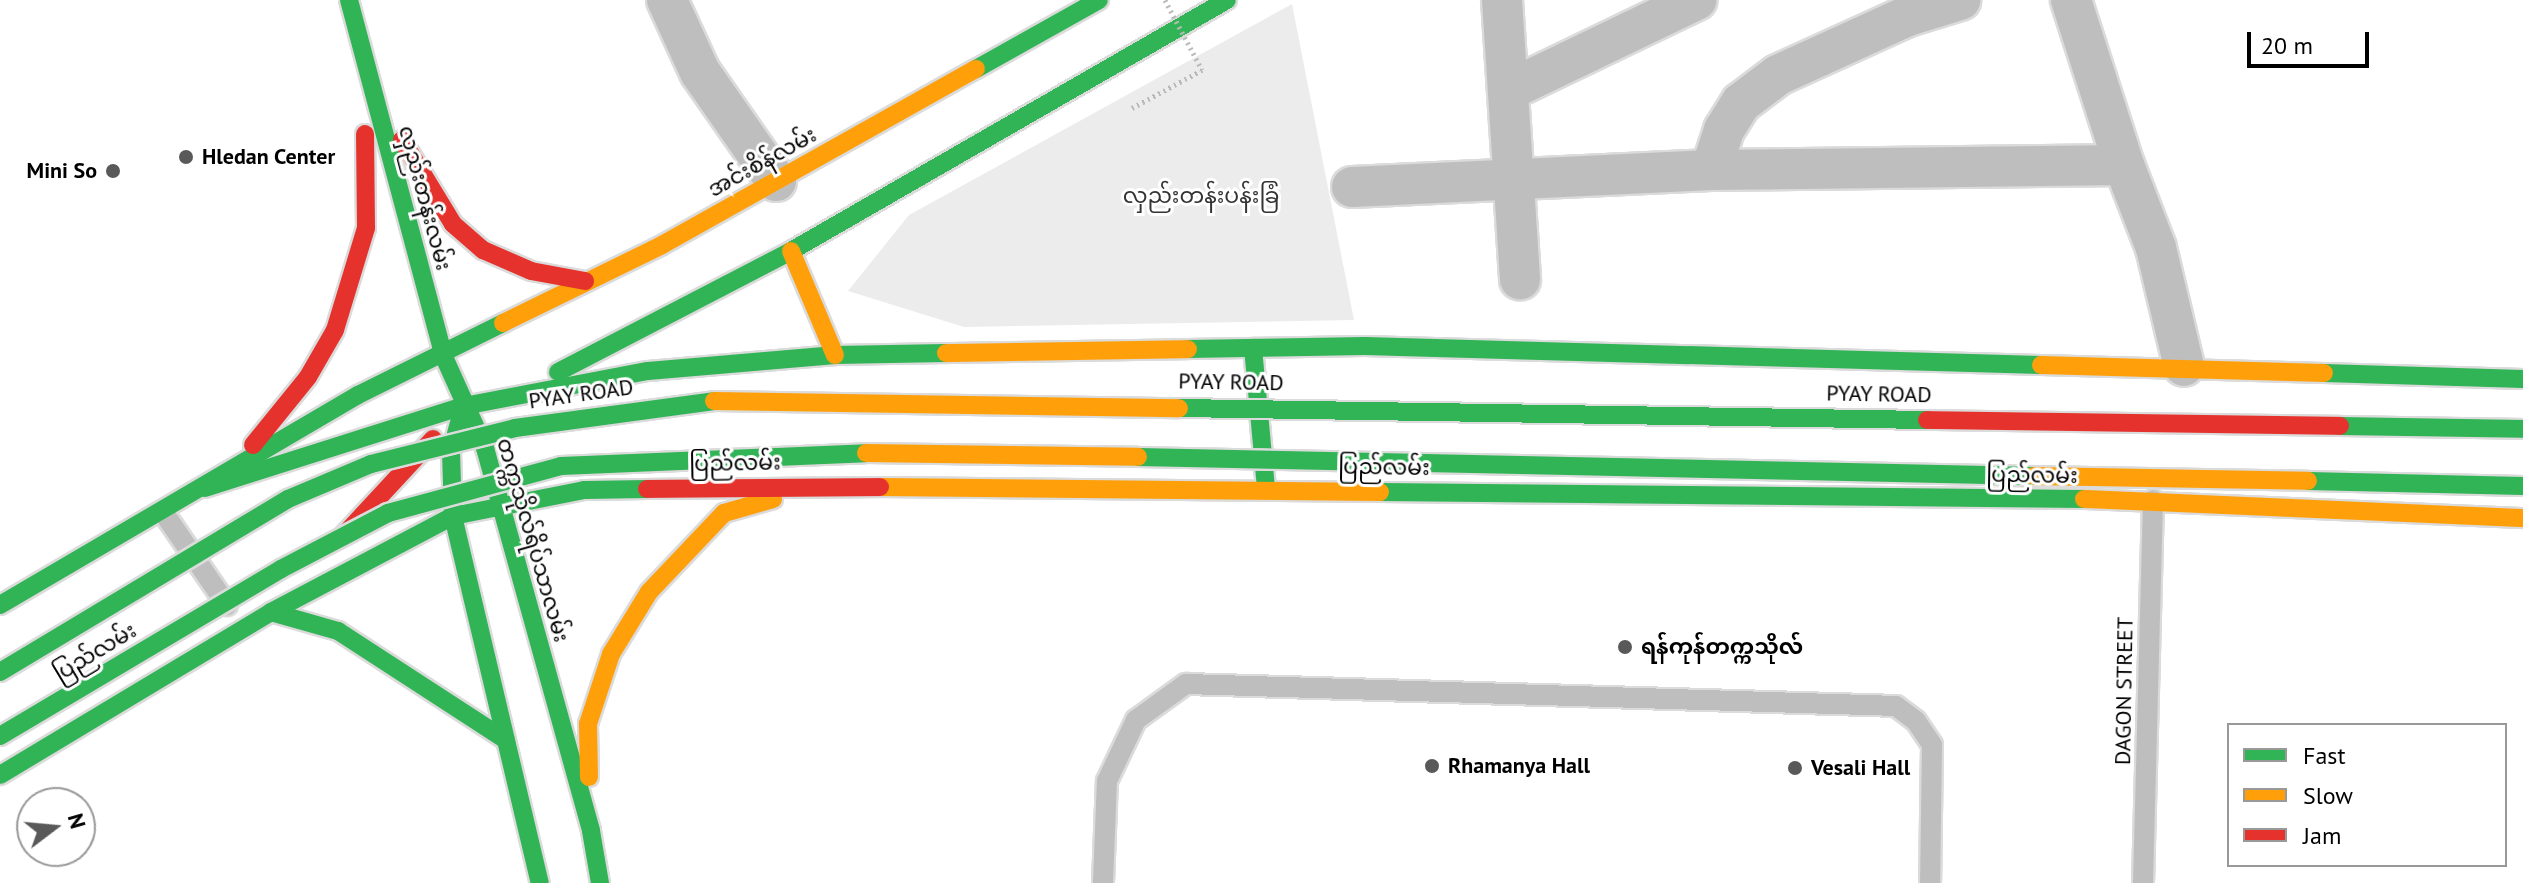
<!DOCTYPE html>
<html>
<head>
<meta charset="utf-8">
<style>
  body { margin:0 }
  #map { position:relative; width:2523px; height:883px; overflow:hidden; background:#fff; font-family:"PT Sans","Noto Sans Myanmar",sans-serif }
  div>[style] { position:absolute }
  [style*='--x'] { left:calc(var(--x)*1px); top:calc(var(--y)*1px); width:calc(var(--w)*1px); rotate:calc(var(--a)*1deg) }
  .green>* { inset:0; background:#ececec }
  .path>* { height:5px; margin-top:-2.5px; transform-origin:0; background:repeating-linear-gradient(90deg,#b9b9b9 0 2px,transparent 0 6px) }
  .roads { filter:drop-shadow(2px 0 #dbdbdb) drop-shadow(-2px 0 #dbdbdb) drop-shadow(0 2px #dbdbdb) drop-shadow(0 -2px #dbdbdb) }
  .lane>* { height:20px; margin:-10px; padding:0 10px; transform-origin:10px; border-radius:10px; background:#bebebe }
  .street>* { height:40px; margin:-20px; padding:0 20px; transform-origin:20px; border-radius:20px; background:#bebebe }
  .fast>* { height:18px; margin:-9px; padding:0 9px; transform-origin:9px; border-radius:9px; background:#30b455 }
  .slow>* { height:18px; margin:-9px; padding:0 9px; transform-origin:9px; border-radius:9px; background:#ff9f0a }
  .jam>* { height:18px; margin:-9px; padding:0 9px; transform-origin:9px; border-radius:9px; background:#e5322d }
  .path-bridge>* { height:5px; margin-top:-2.5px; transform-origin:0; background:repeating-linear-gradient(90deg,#b9b9b9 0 2px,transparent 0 6px) }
  .bridges { filter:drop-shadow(2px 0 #dbdbdb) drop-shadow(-2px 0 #dbdbdb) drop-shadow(0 2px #dbdbdb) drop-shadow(0 -2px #dbdbdb) }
  .fast-bridge>* { height:18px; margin:-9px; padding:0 9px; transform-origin:9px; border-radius:9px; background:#30b455 }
  .slow-bridge>* { height:18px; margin:-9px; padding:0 9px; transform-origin:9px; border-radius:9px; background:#ff9f0a }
  .jam-bridge>* { height:18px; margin:-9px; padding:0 9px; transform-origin:9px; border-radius:9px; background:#e5322d }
  .dots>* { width:22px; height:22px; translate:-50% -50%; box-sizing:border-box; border:4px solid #fff; border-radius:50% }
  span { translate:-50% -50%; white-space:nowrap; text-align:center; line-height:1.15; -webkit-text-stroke:6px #fff; paint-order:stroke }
  .poi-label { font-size:22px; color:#000; font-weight:700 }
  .left { translate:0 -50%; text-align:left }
  .right { translate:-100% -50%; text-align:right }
  .street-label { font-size:22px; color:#000 }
  .park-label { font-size:22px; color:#333 }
  .legend { position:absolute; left:2227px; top:723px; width:280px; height:144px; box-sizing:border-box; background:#fff; border:2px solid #999; margin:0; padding:10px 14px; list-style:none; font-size:24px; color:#000 }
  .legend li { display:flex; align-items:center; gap:16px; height:40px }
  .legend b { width:40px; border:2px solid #999 }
  .north { position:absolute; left:16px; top:787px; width:80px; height:80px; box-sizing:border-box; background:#fff; border:2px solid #999; border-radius:50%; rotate:74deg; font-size:22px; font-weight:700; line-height:32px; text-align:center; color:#000 }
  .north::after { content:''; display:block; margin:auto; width:28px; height:36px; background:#595959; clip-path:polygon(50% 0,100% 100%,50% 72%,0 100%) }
  .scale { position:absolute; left:2247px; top:32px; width:122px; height:36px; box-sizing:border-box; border:4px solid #000; border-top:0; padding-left:10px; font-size:24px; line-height:28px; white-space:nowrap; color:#000; -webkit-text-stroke:6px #fff; paint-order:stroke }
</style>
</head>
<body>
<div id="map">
  <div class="green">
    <i style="clip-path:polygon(1292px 4px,1354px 320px,964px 327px,848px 291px,909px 215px)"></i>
  </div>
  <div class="path">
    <i style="--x:1132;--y:108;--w:80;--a:-28.5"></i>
  </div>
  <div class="roads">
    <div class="lane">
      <i style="--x:163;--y:512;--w:113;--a:55.5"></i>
      <i style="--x:1103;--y:883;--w:102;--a:-87.8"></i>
      <i style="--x:1107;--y:781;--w:68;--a:-64.6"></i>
      <i style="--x:1136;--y:720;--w:62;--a:-35.8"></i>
      <i style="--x:1186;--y:684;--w:710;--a:1.77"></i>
      <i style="--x:1896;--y:706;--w:25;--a:37"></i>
      <i style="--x:1916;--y:721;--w:29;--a:56"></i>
      <i style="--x:1932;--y:745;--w:138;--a:90.8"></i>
      <i style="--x:2143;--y:883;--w:383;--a:-88.5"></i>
    </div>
    <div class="street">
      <i style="--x:667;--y:0;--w:79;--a:65.4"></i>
      <i style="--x:700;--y:72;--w:133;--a:55.1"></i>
      <i style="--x:1502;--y:0;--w:280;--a:86.3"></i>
      <i style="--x:2071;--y:0;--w:173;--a:72.2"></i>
      <i style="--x:1509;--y:90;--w:208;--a:-25.7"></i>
      <i style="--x:1711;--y:170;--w:42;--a:-72"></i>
      <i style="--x:1724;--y:130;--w:32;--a:-58"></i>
      <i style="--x:1741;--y:103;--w:46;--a:-37.1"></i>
      <i style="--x:1778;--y:75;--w:140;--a:-24.5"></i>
      <i style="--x:1905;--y:17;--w:58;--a:-17.2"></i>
      <i style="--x:1352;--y:187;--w:359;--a:-2.7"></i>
      <i style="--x:1711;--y:170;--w:413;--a:-0.7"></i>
      <i style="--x:2124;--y:165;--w:89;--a:68.9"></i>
      <i style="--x:2156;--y:248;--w:121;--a:76.7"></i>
    </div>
    <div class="fast">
      <i style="--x:349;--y:0;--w:369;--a:75.1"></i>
      <i style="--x:444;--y:357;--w:100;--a:65.7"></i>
      <i style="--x:485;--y:448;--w:397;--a:74.5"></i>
      <i style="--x:591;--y:831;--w:53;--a:80.2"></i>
      <i style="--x:976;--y:69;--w:141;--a:-29.3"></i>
      <i style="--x:1253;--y:348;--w:142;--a:84.7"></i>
      <i style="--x:1188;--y:349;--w:177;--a:-1"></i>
      <i style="--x:1365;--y:346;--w:676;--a:1.61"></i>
      <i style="--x:558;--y:372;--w:263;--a:-27.4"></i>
      <i style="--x:791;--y:251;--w:503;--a:-29.93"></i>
      <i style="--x:2324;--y:373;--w:199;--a:1.7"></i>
      <i style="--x:463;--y:408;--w:46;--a:105.3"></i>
      <i style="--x:451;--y:452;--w:64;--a:88.2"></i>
      <i style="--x:453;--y:516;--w:377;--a:76.7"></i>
      <i style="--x:205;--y:488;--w:272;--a:-17.6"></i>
      <i style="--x:464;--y:406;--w:187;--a:-10.8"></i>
      <i style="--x:648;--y:371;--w:188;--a:-4.9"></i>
      <i style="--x:835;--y:355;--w:111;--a:-1"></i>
      <i style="--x:1380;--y:492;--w:704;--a:0.57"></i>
      <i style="--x:0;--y:605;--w:415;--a:-30.4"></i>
      <i style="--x:358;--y:395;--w:162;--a:-26.4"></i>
      <i style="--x:271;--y:612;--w:70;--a:15.8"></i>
      <i style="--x:338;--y:631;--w:200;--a:33"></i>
      <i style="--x:0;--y:775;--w:316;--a:-31"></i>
      <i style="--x:271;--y:612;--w:206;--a:-27.8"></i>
      <i style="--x:453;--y:516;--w:134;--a:-11.2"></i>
      <i style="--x:584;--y:490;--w:63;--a:-0.9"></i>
    </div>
    <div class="slow">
      <i style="--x:791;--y:251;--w:113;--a:67.1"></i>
      <i style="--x:503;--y:323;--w:177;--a:-26.1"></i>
      <i style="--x:662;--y:245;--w:360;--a:-29.3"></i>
      <i style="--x:946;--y:353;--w:242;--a:-0.9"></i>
      <i style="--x:2041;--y:365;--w:283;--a:1.6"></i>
      <i style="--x:880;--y:487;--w:500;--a:0.57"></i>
      <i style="--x:2084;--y:499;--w:439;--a:2.5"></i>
      <i style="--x:589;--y:777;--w:53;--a:-91.1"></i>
      <i style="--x:588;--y:724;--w:74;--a:-71.8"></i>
      <i style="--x:611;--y:654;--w:73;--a:-58.5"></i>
      <i style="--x:649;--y:592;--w:109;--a:-46.5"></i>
      <i style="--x:724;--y:513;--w:51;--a:-15.9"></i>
    </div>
    <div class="jam">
      <i style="--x:402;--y:140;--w:98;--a:58.7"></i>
      <i style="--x:453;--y:224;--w:40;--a:41"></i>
      <i style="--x:483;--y:250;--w:52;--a:23.6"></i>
      <i style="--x:531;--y:271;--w:55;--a:10.5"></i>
      <i style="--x:253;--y:445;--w:87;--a:-51"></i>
      <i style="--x:308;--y:377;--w:54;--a:-60.1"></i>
      <i style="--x:335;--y:330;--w:107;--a:-73.1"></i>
      <i style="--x:366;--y:228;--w:94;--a:-90.6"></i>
      <i style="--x:647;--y:489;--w:233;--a:-0.5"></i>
      <i style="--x:344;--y:535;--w:131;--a:-47.2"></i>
    </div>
  </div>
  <div class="path-bridge">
    <i style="--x:1165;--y:0;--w:79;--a:62.1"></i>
  </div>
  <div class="bridges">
    <div class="fast-bridge">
      <i style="--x:1179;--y:408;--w:748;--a:0.92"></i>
      <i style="--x:2340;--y:426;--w:183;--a:0.9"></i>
      <i style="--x:1138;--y:457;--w:896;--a:1.21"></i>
      <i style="--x:2308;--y:481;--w:215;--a:1.3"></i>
      <i style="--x:0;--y:672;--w:336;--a:-31"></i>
      <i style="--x:288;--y:499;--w:90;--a:-22.9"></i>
      <i style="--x:371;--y:464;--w:148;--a:-14"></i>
      <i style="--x:515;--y:428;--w:201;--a:-7.7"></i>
      <i style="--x:0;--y:736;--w:327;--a:-30.7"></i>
      <i style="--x:281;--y:569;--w:121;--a:-27.6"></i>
      <i style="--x:388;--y:513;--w:179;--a:-15.2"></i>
      <i style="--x:561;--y:466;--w:305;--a:-2.4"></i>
    </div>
    <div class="slow-bridge">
      <i style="--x:714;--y:401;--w:465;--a:0.9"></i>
      <i style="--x:866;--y:453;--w:272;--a:0.8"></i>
      <i style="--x:2034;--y:476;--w:274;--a:1"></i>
    </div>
    <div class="jam-bridge">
      <i style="--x:1927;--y:420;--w:413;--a:0.8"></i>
    </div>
  </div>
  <div class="dots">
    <i style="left:186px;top:157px;background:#595959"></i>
    <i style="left:113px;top:171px;background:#595959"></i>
    <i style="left:1625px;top:647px;background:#595959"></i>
    <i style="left:1432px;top:766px;background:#595959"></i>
    <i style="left:1795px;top:768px;background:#595959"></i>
  </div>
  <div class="poi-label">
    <span class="left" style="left:202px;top:157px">Hledan Center</span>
    <span class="right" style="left:97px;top:171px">Mini So</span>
    <span class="left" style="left:1641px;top:647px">ရန်ကုန်တက္ကသိုလ်</span>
    <span class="left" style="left:1448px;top:766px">Rhamanya Hall</span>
    <span class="left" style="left:1811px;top:768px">Vesali Hall</span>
  </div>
  <div class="street-label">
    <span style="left:762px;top:162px;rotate:-29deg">အင်းစိန်လမ်း</span>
    <span style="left:425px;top:198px;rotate:75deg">လှည်းတန်းလမ်း</span>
    <span style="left:1231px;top:382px;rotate:1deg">PYAY ROAD</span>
    <span style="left:581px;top:394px;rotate:-8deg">PYAY ROAD</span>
    <span style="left:1879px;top:394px;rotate:1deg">PYAY ROAD</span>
    <span style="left:735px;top:463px;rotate:-1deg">ပြည်လမ်း</span>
    <span style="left:1384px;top:467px;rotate:1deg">ပြည်လမ်း</span>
    <span style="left:2032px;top:475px;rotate:1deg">ပြည်လမ်း</span>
    <span style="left:533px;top:540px;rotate:74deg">တက္ကသိုလ်ရိပ်သာလမ်း</span>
    <span style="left:95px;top:652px;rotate:-31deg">ပြည်လမ်း</span>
    <span style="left:2124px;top:691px;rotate:-89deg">DAGON STREET</span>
  </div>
  <div class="park-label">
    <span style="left:1201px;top:196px">လှည်းတန်းပန်းခြံ</span>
  </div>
  <ul class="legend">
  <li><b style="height:10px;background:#30b455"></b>Fast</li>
  <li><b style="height:10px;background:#ff9f0a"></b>Slow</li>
  <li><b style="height:10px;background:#e5322d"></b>Jam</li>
  </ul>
  <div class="north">N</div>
  <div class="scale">20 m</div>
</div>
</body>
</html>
